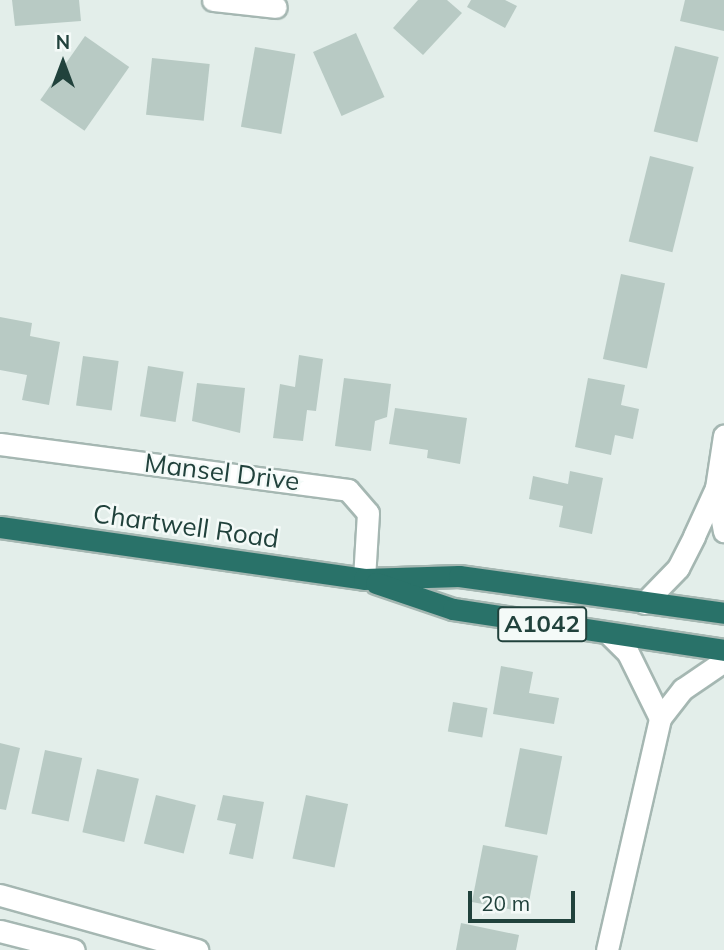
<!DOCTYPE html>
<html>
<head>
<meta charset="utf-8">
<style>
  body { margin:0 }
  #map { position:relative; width:724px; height:950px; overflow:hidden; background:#e3eeea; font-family:Mulish,sans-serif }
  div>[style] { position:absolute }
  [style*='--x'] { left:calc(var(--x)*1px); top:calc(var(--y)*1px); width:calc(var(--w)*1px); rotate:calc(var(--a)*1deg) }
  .building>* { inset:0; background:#b8cac4; transform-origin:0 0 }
  .roads { filter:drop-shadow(2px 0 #a5b7b2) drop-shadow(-2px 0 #a5b7b2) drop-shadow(0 2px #a5b7b2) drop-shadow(0 -2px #a5b7b2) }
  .minor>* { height:21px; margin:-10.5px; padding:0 10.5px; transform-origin:10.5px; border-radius:10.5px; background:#fff }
  .highway>* { height:21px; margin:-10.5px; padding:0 10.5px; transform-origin:10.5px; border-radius:10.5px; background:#297269 }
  span { translate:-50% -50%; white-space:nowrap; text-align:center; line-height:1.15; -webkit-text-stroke:5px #f4faf8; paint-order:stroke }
  .shield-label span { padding:2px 5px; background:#f4faf8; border:2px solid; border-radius:5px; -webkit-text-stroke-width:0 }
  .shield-label { font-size:24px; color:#21423c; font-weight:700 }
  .street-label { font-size:26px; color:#21423c }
  .north { position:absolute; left:28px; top:28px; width:70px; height:70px; -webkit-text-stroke:5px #f4faf8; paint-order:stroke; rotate:0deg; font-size:19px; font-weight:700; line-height:28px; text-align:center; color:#21423c }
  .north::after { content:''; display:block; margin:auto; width:24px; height:32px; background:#21423c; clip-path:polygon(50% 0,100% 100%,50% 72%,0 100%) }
  .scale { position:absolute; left:468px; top:891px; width:107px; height:32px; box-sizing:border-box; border:4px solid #21423c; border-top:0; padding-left:9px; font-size:21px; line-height:24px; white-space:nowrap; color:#21423c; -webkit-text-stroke:5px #f4faf8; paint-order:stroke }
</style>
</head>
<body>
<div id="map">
  <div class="building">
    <i style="clip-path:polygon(12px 0,79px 0,81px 21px,15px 26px)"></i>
    <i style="clip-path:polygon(418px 0,447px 0,462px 13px,423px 55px,393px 28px)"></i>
    <i style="clip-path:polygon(471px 0,505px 0,517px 6px,505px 28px,467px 7px)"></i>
    <i style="clip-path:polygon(685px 0,724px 0,724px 31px,680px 21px)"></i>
    <i style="left:356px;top:33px;width:70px;height:47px;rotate:66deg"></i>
    <i style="left:85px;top:36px;width:54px;height:78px;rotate:35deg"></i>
    <i style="left:675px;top:46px;width:45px;height:88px;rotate:14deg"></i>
    <i style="left:255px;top:47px;width:41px;height:81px;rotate:10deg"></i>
    <i style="left:152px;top:58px;width:58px;height:57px;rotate:6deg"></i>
    <i style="left:650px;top:156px;width:45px;height:88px;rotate:14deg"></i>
    <i style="left:621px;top:274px;width:45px;height:87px;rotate:12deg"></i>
    <i style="clip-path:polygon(0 317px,32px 323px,30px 336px,60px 342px,49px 405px,22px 400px,27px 375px,0 370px)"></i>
    <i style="clip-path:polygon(299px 355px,323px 359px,316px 411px,307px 410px,303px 441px,273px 438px,280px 384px,295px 387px)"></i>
    <i style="left:83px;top:356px;width:36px;height:50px;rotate:8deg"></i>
    <i style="left:148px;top:366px;width:36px;height:51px;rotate:9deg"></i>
    <i style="clip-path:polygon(344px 378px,391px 384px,387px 417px,375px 421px,371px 451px,335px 446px)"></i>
    <i style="clip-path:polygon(588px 378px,625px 385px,621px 405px,639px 409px,633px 439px,615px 435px,611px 455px,575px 447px)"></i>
    <i style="clip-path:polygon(197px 383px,245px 388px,240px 433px,192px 421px)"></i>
    <i style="clip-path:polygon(395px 408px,467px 418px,460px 464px,427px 458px,428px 450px,389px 444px)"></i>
    <i style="clip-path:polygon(570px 471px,603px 478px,592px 534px,559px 527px,563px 506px,529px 499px,533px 476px,568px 484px)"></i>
    <i style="clip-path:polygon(501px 666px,533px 672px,529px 693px,559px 698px,554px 724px,493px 714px)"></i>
    <i style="left:453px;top:702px;width:35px;height:30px;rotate:10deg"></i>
    <i style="clip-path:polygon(0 743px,20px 748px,6px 810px,0 809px)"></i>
    <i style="left:520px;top:748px;width:43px;height:80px;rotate:11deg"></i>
    <i style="left:45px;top:750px;width:38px;height:65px;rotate:12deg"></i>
    <i style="left:97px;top:769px;width:43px;height:65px;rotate:13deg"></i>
    <i style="left:156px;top:795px;width:41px;height:50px;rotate:14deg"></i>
    <i style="clip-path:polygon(223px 795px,264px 802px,253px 859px,229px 854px,236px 824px,217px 820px)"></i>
    <i style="left:306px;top:795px;width:43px;height:65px;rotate:12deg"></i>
    <i style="left:483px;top:845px;width:56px;height:58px;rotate:11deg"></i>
    <i style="clip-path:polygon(461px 923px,519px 935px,516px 950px,456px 950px)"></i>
  </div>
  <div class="roads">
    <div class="minor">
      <i style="--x:213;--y:0;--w:63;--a:6.3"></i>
      <i style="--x:0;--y:444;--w:351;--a:7.5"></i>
      <i style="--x:348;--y:490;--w:30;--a:49"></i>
      <i style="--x:368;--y:513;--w:66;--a:93.5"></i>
      <i style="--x:716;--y:488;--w:44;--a:79.5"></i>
      <i style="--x:644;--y:603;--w:49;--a:-45.8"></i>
      <i style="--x:678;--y:568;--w:36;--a:-63"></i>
      <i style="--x:694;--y:536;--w:53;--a:-65.4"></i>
      <i style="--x:716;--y:488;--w:53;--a:-81.3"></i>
      <i style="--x:610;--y:635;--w:25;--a:45"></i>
      <i style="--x:628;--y:653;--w:72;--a:63.8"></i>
      <i style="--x:0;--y:895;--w:205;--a:15.6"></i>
      <i style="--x:0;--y:931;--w:76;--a:14.4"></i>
      <i style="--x:607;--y:950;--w:238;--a:-77.1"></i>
      <i style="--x:660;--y:718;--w:37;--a:-52"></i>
      <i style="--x:683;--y:689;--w:50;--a:-34.3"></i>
    </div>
    <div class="highway">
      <i style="--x:0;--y:527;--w:368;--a:8.1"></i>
      <i style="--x:364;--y:579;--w:95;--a:-1.8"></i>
      <i style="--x:459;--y:576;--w:268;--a:7.9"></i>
      <i style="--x:376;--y:583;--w:81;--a:18.7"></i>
      <i style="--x:453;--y:609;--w:274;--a:8.6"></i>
    </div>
  </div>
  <div class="shield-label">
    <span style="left:542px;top:624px">A1042</span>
  </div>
  <div class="street-label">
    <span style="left:222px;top:472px;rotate:7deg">Mansel Drive</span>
    <span style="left:186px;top:526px;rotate:8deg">Chartwell Road</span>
  </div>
  <div class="north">N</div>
  <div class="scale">20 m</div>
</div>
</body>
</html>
